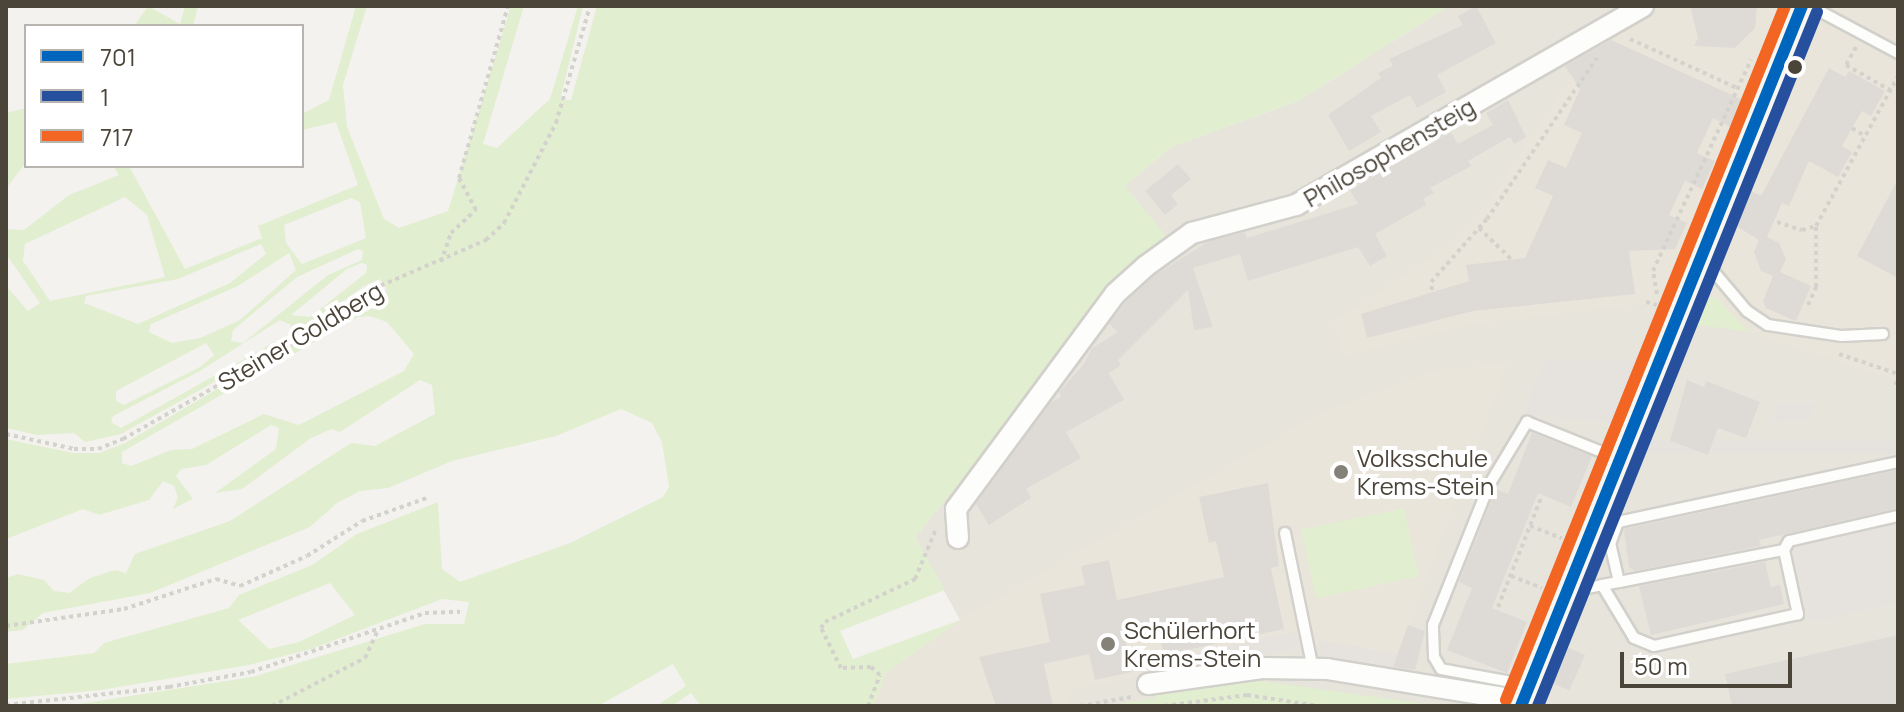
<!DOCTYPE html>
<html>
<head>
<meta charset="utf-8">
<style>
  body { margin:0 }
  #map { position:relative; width:1904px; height:712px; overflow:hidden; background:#f4f2ee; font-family:Manrope,sans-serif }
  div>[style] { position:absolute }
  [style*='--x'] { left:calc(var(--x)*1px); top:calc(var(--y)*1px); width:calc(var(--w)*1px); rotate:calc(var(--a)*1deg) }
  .residential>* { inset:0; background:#e7e4dc }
  .education>* { inset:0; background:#eae5da }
  .green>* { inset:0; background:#e1eecf; transform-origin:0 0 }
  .parking>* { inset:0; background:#e6e3df; transform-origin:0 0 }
  .building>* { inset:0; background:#dedbd6; transform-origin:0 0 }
  .path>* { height:4px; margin-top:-2px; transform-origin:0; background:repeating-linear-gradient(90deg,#d3d2cc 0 4px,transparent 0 8px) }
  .roads { filter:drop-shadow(2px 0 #d2d0cb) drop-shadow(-2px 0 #d2d0cb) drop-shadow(0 2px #d2d0cb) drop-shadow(0 -2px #d2d0cb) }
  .lane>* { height:10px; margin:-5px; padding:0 5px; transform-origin:5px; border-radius:5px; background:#fdfdfc }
  .street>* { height:20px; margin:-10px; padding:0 10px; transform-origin:10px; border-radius:10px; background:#fdfdfc }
  .secondary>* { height:28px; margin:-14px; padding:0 14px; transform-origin:14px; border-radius:14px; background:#f7f6f1 }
  .bus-1>* { height:12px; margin:-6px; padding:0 6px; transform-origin:6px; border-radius:6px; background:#0065bd }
  .bus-2>* { height:12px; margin:-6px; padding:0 6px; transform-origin:6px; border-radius:6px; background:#264f9e }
  .bus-3>* { height:12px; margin:-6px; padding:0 6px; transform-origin:6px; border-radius:6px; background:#f26522 }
  .dots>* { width:22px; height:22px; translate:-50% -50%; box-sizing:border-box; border:4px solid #fff; border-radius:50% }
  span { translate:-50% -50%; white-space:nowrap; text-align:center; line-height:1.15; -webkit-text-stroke:8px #fff; paint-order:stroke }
  .street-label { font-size:24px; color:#4b4439 }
  .poi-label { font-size:24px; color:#4b4439 }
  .left { translate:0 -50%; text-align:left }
  .frame { position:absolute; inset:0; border:8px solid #4b4439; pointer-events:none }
  .legend { position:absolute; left:24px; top:24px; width:280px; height:144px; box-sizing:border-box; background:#fff; border:2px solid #b7b4b0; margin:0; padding:10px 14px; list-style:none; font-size:24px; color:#4b4439 }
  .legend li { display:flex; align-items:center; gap:16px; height:40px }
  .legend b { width:40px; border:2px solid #b7b4b0 }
  .scale { position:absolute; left:1620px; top:652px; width:172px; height:36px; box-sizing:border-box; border:4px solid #4b4439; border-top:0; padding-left:10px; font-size:24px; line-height:28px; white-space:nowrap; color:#4b4439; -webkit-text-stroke:6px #fff; paint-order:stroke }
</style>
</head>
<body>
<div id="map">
  <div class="residential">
    <i style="clip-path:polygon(1449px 6px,1898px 6px,1898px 706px,874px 706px,885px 673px,960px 620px,915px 537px,1062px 358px,1108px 286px,1167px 238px,1125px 186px,1171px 147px,1298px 101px)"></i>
  </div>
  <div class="education">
    <i style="clip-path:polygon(1660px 6px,1898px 6px,1898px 381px,1749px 332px,1712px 296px,1466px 325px,1343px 357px,1333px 322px,1447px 247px,1480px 213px,1598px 40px)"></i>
    <i style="clip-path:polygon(1508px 363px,1398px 654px,1319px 640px,1319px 646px,1301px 651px,1296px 632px,1141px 664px,1143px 675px,1067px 691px,1069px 706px,874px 706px,885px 673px,960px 620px,1320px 413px,1437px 370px)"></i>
  </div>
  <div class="green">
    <i style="clip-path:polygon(148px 6px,180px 24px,185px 6px,198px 6px,193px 26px,134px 26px)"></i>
    <i style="clip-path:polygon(evenodd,356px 6px,367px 6px,343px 85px,347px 127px,384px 219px,399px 228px,448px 211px,511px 6px,524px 6px,483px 144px,497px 148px,550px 99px,578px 6px,583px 6px,560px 100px,571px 100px,597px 6px,1449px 6px,1298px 101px,1171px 147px,1125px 186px,1167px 237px,1108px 286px,1062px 358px,915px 537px,945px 590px,840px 631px,853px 659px,960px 620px,886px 673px,874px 706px,701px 706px,691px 693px,672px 706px,656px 706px,686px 686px,673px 664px,598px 706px,66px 706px,252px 677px,425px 624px,464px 624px,469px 602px,442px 599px,311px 649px,249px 665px,101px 690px,6px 699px,6px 664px,94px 653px,104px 643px,229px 608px,239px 595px,312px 565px,357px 534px,438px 502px,442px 569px,460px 582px,570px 543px,663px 497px,669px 487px,662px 442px,652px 423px,621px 409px,556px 436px,452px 461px,388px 488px,360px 491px,337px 503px,310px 527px,150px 593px,43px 613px,23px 630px,6px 632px,6px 578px,17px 574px,44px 580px,54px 591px,69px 593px,90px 578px,115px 570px,126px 573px,135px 554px,230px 521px,351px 443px,375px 446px,435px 414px,432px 385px,420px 380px,340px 432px,331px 429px,311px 438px,242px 489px,215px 493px,276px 449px,279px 428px,271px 425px,206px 465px,181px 469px,176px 476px,193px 499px,173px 509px,178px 497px,174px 486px,163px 481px,149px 500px,99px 515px,83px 509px,6px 539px,6px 439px,73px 453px,99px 453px,125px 443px,387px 290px,380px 279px,364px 286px,288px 341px,121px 434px,85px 442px,74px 433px,37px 435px,6px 428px,6px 286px,28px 311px,40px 303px,6px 254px,6px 229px,24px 230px,69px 195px,119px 175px,113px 166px,129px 166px,185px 269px,262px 238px,258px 226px,358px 185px,336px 122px,302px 130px,302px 114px,329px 100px,356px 6px,125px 197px,147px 215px,165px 277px,50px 301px,23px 261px,25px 244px,125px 197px,356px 6px,351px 198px,360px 202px,366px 238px,302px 264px,286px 243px,284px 225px,351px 198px,356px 6px,261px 244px,266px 254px,230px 283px,138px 324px,84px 303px,86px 296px,178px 279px,261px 244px,356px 6px,358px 249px,363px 251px,362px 260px,328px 275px,243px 343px,231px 341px,233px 330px,297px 277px,358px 249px,356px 6px,289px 253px,296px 270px,240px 320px,200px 338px,172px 343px,149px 332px,151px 324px,238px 286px,289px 253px,356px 6px,362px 263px,367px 265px,366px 273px,310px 317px,291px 315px,347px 269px,362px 263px,356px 6px,369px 316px,387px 322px,414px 354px,404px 371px,299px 425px,264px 414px,192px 449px,171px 450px,131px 466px,122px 463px,122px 452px,358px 317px,369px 316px,356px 6px,280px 320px,291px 325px,289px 334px,121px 428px,111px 422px,113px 416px,200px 371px,280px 320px,356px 6px,206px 343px,214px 355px,200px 367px,124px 405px,116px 401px,116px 391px,206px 343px,356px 6px,330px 583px,355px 615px,299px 642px,269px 649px,238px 620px,330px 583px)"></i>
    <i style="clip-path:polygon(26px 108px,26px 162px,6px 189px,6px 113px)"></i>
    <i style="clip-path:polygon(1705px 296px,1718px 299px,1749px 332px,1692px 324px)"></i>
    <i style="left:1404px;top:508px;width:70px;height:105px;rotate:78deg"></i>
    <i style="clip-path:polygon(1239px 678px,1439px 706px,1103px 706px,1156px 698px,1155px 690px)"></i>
  </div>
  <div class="parking">
    <i style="clip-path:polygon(1545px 359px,1639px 362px,1615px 423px,1523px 414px)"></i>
    <i style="clip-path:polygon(1779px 403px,1817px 403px,1808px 421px,1770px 422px)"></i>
    <i style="left:1898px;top:440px;width:14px;height:283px;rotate:90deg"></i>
    <i style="clip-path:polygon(1898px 524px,1898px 603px,1810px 622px,1793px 549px)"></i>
    <i style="left:1296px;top:631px;width:17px;height:159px;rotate:77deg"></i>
    <i style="clip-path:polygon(1318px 640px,1398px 654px,1392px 669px,1323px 660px)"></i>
  </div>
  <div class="building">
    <i style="clip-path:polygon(1476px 6px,1496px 43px,1437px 75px,1446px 92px,1417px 108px,1410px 95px,1371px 116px,1381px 132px,1349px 151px,1328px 115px,1381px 78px,1378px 73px,1393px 66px,1389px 59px,1463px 25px,1458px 16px)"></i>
    <i style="clip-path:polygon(1690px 6px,1757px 6px,1755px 28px,1735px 48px,1694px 46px,1698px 38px)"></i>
    <i style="clip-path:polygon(1611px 40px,1743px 100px,1731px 127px,1713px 118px,1697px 153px,1715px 161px,1702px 189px,1685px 181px,1669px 215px,1687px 223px,1675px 249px,1629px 251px,1635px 294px,1473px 311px,1367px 338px,1361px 314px,1469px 281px,1466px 265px,1525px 258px,1553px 196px,1535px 188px,1548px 160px,1566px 168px,1582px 133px,1564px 125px,1580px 89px,1565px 66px)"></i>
    <i style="clip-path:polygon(1829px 68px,1845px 77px,1849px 71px,1885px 91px,1871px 116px,1862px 111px,1852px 128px,1842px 146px,1852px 152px,1838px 177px,1809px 161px,1789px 206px,1782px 203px,1767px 237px,1779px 243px,1786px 259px,1780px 272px,1811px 286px,1796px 321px,1766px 308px,1763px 301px,1773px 276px,1761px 271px,1754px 252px,1759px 240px,1733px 224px,1747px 189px,1761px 196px)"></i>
    <i style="clip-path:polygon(1508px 100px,1526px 137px,1514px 144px,1510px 137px,1468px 161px,1471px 166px,1430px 188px,1434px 193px,1423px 199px,1426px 205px,1375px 234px,1387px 256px,1370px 266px,1358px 247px,1248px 281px,1240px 254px,1193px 268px,1213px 327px,1194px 330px,1188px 290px,1118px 360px,1121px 365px,1109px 373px,1124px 400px,1066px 432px,1081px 458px,1026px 489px,1031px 498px,989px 525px,976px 504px,1051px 402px,1061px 397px,1059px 392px,1084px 364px,1092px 348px,1118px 332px,1109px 324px,1125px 303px,1154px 276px,1207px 242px,1245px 232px,1247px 238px,1358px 204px,1350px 190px,1451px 132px,1458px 144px,1493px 125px,1486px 113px)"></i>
    <i style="clip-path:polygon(1178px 164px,1191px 179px,1171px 195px,1178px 204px,1165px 215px,1145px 191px)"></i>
    <i style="clip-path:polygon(1898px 179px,1898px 278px,1857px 256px)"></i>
    <i style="clip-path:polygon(1687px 380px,1704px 387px,1706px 381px,1760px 402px,1746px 438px,1718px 428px,1708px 455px,1670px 441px)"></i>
    <i style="clip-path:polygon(1532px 433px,1592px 456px,1571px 507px,1538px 493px,1492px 608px,1527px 622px,1507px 673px,1447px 650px,1472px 588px,1459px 582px,1496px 489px,1508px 494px)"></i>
    <i style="clip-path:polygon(1898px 470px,1898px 508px,1759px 540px,1761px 546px,1635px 571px,1629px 567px,1624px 529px)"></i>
    <i style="clip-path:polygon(1268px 483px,1279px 566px,1271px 568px,1284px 629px,1164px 655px,1158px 627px,1124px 634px,1132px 672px,1095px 680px,1089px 654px,1044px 664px,1053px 706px,996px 706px,979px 657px,1050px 642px,1040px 594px,1085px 585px,1081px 566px,1109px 560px,1117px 600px,1224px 577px,1216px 541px,1209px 543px,1199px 497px)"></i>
    <i style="clip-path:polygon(1765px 562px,1771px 587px,1780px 585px,1784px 604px,1651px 635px,1639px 586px)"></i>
    <i style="clip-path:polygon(1408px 625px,1425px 631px,1415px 670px,1393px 667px)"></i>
    <i style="clip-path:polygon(1898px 635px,1898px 706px,1732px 706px,1725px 674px)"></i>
    <i style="left:1565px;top:646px;width:22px;height:39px;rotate:24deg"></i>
  </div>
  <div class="path">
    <i style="--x:1630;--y:39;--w:118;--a:24.6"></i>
    <i style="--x:1856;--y:47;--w:21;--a:119"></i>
    <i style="--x:1846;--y:65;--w:51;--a:29.6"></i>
    <i style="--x:1852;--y:128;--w:15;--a:32"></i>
    <i style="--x:1777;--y:222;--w:26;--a:18"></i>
    <i style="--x:1802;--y:230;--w:15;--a:-16"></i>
    <i style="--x:1479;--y:228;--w:45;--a:44.1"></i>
    <i style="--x:441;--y:262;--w:31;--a:-71"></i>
    <i style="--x:451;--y:233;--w:34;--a:-43"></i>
    <i style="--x:476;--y:210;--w:36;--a:-118"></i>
    <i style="--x:459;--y:178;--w:179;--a:-74.1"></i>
    <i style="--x:1432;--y:290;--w:8;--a:-97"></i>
    <i style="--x:1431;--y:282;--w:84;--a:-48.4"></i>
    <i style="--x:1487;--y:219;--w:195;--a:-55.7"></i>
    <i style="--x:1657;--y:294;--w:23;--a:-100"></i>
    <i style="--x:1653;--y:271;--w:233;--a:-65.1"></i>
    <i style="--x:1646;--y:302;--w:11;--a:15"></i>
    <i style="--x:1808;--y:305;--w:20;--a:-66"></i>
    <i style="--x:1816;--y:287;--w:61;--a:-90"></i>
    <i style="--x:1816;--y:226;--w:171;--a:-61.3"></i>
    <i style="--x:1839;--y:354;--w:62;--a:18.7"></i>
    <i style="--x:1895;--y:385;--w:6;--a:-59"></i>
    <i style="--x:6;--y:434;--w:70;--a:12.4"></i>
    <i style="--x:74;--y:449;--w:24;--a:0"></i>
    <i style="--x:98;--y:449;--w:27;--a:-22"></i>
    <i style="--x:123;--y:439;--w:193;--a:-29.5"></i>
    <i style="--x:291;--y:344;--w:91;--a:-34.7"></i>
    <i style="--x:366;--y:292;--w:131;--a:-23.4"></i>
    <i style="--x:486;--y:240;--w:25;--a:-43"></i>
    <i style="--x:504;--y:223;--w:113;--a:-62.5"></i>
    <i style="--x:556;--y:123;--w:122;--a:-73.8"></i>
    <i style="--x:1530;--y:526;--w:34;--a:21"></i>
    <i style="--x:1511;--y:576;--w:33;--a:21"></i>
    <i style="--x:1498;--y:607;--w:117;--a:-68.5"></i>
    <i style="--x:6;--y:626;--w:119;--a:-8.2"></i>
    <i style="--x:124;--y:609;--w:97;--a:-18.1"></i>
    <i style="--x:216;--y:579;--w:25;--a:16"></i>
    <i style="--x:240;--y:586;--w:73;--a:-24.1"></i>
    <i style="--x:307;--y:556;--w:65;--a:-32.5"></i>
    <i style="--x:362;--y:521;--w:69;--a:-19.5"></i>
    <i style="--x:6;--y:705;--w:164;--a:-6.3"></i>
    <i style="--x:169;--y:687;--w:83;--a:-10.4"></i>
    <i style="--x:251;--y:672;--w:184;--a:-18.7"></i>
    <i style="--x:425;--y:613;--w:35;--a:-2"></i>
    <i style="--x:272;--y:706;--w:105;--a:-27.3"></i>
    <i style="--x:365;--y:658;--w:29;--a:-65"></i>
    <i style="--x:868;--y:706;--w:33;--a:-69"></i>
    <i style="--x:880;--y:675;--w:12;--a:-138"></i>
    <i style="--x:871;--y:667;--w:30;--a:178"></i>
    <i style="--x:841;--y:668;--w:45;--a:-116.6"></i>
    <i style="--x:821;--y:628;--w:7;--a:-56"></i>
    <i style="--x:825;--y:622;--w:100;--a:-25.5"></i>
    <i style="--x:915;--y:579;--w:54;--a:-67.2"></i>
    <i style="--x:1080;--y:706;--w:52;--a:-10"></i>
    <i style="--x:1164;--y:706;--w:84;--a:-7.5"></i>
    <i style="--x:1247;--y:695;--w:73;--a:8.7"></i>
  </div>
  <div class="roads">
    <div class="lane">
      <i style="--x:1810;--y:6;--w:100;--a:28.1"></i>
      <i style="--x:1700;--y:267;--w:15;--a:20"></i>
      <i style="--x:1714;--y:272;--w:51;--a:49.8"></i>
      <i style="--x:1747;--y:311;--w:25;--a:34"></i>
      <i style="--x:1768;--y:325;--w:75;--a:8.5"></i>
      <i style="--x:1842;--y:336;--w:41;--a:-2.8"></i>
      <i style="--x:1285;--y:533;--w:139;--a:78.4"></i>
      <i style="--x:1784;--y:550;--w:10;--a:-61"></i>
      <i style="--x:1789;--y:541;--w:112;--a:-12.9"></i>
      <i style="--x:1619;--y:582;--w:39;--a:-103"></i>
      <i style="--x:1610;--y:544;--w:23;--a:-70"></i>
      <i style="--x:1618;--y:522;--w:286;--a:-12.1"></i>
      <i style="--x:1572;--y:591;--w:31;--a:-11"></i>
      <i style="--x:1602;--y:585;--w:17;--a:-10"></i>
      <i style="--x:1619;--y:582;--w:168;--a:-11"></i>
      <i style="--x:1784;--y:550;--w:66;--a:77.7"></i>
      <i style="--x:1798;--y:614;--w:148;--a:167.5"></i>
      <i style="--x:1654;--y:646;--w:22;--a:-158"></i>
      <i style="--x:1634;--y:638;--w:62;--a:-121.1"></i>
      <i style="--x:1528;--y:685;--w:88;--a:-169.6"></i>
      <i style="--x:1441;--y:669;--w:14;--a:-120"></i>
      <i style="--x:1434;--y:657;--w:32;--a:-92"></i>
      <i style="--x:1433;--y:625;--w:151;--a:-68.2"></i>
      <i style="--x:1489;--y:485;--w:74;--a:-58.9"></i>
      <i style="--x:1527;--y:422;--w:97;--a:21.8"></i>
    </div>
    <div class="street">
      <i style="--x:958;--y:538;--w:29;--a:-94"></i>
      <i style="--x:956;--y:509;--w:267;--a:-53.5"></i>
      <i style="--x:1115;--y:294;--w:42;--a:-42.1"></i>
      <i style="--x:1146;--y:266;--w:57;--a:-35.7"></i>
      <i style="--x:1192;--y:233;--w:108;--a:-15.1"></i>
      <i style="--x:1296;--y:205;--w:400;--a:-29.8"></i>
      <i style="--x:1148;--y:684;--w:115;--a:-8"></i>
      <i style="--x:1262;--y:668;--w:65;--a:0.9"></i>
      <i style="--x:1327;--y:669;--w:199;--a:9.3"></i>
    </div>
    <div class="secondary">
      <i style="--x:1521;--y:706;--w:754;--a:-68.13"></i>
    </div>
  </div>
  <div class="bus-1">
    <i style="--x:1521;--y:706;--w:754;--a:-68.13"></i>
  </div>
  <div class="bus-2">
    <i style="--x:1538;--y:706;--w:748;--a:-68.1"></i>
  </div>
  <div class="bus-3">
    <i style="--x:1506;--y:700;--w:748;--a:-68.1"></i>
  </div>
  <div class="dots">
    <i style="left:1795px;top:67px;background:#4b4439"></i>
    <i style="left:1341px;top:472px;background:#868178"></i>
    <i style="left:1108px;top:644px;background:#868178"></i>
  </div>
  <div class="street-label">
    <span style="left:1389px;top:152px;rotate:-30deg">Philosophensteig</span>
    <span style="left:300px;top:336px;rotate:-31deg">Steiner Goldberg</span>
  </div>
  <div class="poi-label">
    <span class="left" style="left:1357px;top:472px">Volksschule<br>Krems-Stein</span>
    <span class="left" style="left:1124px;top:644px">Schülerhort<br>Krems-Stein</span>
  </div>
  <div class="frame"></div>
  <ul class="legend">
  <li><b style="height:10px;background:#0065bd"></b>701</li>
  <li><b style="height:10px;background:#264f9e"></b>1</li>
  <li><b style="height:10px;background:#f26522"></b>717</li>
  </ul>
  <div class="scale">50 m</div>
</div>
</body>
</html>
